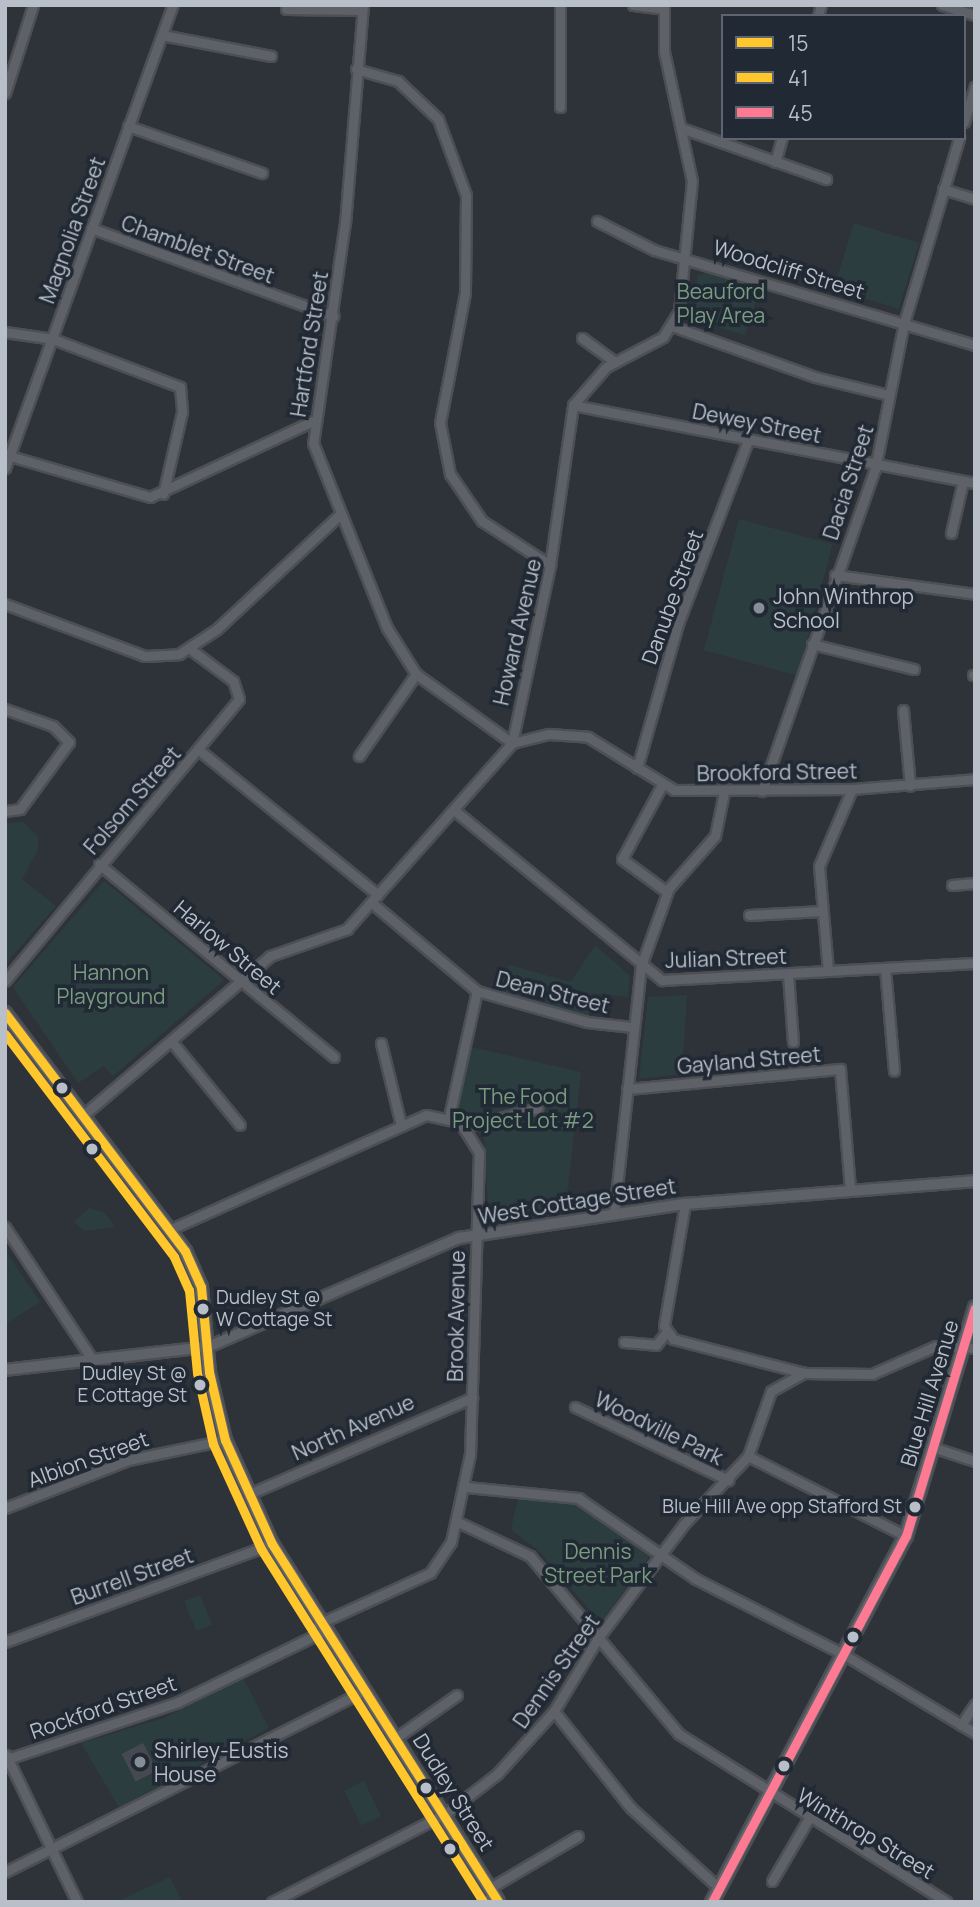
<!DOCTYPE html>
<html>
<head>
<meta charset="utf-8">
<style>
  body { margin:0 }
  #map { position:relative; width:980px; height:1907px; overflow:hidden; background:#2e3339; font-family:Manrope,sans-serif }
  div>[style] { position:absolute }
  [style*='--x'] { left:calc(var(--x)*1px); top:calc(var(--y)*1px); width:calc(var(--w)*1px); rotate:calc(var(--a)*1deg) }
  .green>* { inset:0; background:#2c3d3f; transform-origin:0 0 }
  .building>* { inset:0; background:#464a50; transform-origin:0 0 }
  .roads { filter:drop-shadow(2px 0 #4c4f54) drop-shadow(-2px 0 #4c4f54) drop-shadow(0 2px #4c4f54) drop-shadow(0 -2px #4c4f54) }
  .minor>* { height:9px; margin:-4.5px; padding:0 4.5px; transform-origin:4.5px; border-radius:4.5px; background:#5e6167 }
  .tertiary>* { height:10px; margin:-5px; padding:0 5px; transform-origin:5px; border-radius:5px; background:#5e6167 }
  .secondary>* { height:12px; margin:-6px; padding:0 6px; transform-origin:6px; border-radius:6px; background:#62656c }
  .bus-1>* { height:9px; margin:-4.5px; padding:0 4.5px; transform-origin:4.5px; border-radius:4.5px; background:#ffc72c }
  .bus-2>* { height:9px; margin:-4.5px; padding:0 4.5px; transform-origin:4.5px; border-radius:4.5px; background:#ffc72c }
  .bus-3>* { height:9px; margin:-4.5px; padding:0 4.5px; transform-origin:4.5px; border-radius:4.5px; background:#fe7a93 }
  .dots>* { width:19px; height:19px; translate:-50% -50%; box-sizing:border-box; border:4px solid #212934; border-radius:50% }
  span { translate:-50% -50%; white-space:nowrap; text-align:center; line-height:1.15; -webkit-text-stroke:7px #212934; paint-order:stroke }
  .bus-label { font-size:19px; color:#b9bfc9 }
  .left { translate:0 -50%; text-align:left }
  .right { translate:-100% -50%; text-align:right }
  .street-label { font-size:21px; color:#b9bfc9 }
  .park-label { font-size:21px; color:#7a9c81 }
  .poi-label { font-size:21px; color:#b9bfc9 }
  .frame { position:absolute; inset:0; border:7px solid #b9bfc9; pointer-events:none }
  .legend { position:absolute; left:721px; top:14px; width:245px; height:126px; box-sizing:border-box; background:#212934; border:2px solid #5e6570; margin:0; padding:9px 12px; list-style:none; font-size:21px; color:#b9bfc9 }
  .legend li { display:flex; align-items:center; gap:14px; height:35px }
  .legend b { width:35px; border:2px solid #5e6570 }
</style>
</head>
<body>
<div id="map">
  <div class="green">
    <i style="left:854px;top:223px;width:68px;height:69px;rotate:17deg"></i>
    <i style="clip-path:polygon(706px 272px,760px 289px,745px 335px,693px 320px,697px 276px)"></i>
    <i style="left:739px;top:519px;width:97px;height:136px;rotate:15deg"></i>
    <i style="clip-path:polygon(24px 822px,38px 837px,38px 850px,22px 879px,56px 906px,5px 964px,5px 823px)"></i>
    <i style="clip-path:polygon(104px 881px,224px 980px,119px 1071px,112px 1076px,104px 1066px,78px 1083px,13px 987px)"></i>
    <i style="clip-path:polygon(595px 945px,630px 976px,628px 997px,592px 993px,589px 1016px,491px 991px,509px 965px,571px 982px)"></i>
    <i style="clip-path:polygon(687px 995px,682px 1074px,639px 1079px,648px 997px)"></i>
    <i style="clip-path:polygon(471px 1047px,581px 1072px,565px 1213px,489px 1222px,484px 1138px,456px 1110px)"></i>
    <i style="clip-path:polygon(89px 1208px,105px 1213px,115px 1227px,84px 1231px,74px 1222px)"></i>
    <i style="clip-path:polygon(5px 1250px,40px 1302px,5px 1324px)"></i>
    <i style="clip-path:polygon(518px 1497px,574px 1503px,651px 1555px,601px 1623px,537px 1549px,511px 1530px)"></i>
    <i style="left:200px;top:1595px;width:32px;height:17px;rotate:68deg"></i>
    <i style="clip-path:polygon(243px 1678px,269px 1728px,119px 1807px,81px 1743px,164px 1718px)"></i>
    <i style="left:364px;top:1781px;width:39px;height:22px;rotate:64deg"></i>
    <i style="clip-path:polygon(170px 1877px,182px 1902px,116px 1902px)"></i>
  </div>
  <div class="building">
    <i style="left:143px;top:1743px;width:31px;height:24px;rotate:63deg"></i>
  </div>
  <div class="roads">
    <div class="minor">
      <i style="--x:363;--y:5;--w:218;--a:94.7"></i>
      <i style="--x:345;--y:222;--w:223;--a:98.2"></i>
      <i style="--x:313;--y:443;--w:199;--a:68.2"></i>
      <i style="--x:387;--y:628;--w:54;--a:57.8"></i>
      <i style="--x:416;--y:674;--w:118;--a:35.7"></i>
      <i style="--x:512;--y:743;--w:38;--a:-14"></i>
      <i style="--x:549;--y:734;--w:39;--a:4"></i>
      <i style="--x:588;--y:737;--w:101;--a:31.6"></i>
      <i style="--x:674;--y:790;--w:178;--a:-0.3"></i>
      <i style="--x:852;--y:789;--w:123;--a:-4.6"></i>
      <i style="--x:560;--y:5;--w:102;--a:90"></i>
      <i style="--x:633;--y:5;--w:31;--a:7"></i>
      <i style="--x:942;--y:5;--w:34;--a:17"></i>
      <i style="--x:286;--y:9;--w:76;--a:0.8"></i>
      <i style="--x:818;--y:16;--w:11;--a:-75"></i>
      <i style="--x:162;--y:35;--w:111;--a:10.9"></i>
      <i style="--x:356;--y:69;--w:44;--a:15.9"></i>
      <i style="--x:398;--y:81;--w:55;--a:43.5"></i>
      <i style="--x:438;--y:119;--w:81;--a:69.8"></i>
      <i style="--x:466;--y:195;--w:98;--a:90.6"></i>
      <i style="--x:465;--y:293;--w:132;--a:100.9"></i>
      <i style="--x:440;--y:423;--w:52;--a:78.9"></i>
      <i style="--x:450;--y:474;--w:57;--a:55.8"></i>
      <i style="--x:482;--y:521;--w:81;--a:32.9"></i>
      <i style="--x:5;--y:93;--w:92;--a:-72.3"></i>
      <i style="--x:964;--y:122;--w:37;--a:-73"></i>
      <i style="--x:128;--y:126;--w:142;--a:19.3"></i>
      <i style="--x:681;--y:128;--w:154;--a:19.4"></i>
      <i style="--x:775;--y:162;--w:25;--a:-74"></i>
      <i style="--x:943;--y:189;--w:34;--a:17"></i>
      <i style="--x:597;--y:221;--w:64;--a:27"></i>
      <i style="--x:654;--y:250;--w:335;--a:16.5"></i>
      <i style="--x:91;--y:228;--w:258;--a:20"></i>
      <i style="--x:672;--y:326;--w:152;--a:19.6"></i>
      <i style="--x:815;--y:377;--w:76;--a:13.7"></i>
      <i style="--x:5;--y:332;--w:49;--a:8.3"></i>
      <i style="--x:53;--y:339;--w:136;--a:20.7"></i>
      <i style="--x:180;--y:387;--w:25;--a:85"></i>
      <i style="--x:182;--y:412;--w:84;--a:103"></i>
      <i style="--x:582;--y:338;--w:41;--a:36"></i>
      <i style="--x:573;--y:405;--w:409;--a:11"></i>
      <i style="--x:10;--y:456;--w:146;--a:16.3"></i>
      <i style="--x:150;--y:497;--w:180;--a:-25"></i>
      <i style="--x:5;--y:468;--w:493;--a:-70.1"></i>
      <i style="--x:951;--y:533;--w:53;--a:-77"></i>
      <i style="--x:835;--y:575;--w:141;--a:7.7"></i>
      <i style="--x:5;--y:604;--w:149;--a:20.4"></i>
      <i style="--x:145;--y:656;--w:34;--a:-3"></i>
      <i style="--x:179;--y:654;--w:45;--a:-33.3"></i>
      <i style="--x:217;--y:629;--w:166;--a:-43"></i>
      <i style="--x:812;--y:644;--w:105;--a:13.8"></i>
      <i style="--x:973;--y:675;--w:2;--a:0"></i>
      <i style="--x:5;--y:709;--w:51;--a:19.5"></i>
      <i style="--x:53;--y:726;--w:23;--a:45"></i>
      <i style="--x:69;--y:742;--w:83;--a:126.2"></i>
      <i style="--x:20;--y:809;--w:15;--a:172"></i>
      <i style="--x:903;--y:710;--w:76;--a:84.7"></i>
      <i style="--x:199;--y:750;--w:230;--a:39"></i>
      <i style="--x:359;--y:756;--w:100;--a:-55.2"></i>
      <i style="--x:637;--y:768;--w:153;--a:-74.1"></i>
      <i style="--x:679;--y:621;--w:194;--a:-69.1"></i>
      <i style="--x:662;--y:785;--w:84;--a:118.4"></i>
      <i style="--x:622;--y:859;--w:56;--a:36.3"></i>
      <i style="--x:762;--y:791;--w:341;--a:-70.7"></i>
      <i style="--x:875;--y:469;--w:149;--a:-78.8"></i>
      <i style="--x:904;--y:323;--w:193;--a:-73.4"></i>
      <i style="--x:454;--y:810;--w:269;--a:39.3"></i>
      <i style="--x:662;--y:980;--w:313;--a:-3.1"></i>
      <i style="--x:99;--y:864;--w:304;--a:39.4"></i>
      <i style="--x:952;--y:885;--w:23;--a:-5"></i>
      <i style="--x:372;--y:903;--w:137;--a:40"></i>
      <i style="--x:477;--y:991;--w:114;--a:15.7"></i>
      <i style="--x:587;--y:1022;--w:45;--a:6.3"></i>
      <i style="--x:749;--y:915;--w:73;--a:-3.1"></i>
      <i style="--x:885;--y:968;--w:103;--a:85"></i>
      <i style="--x:828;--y:971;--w:105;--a:-94.9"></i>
      <i style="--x:819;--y:866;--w:84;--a:-66.8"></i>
      <i style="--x:788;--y:974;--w:68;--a:85.8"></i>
      <i style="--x:5;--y:981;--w:366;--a:-50.3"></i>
      <i style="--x:239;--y:699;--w:19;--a:-108"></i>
      <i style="--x:233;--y:681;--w:54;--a:-143.3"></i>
      <i style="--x:172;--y:1042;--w:107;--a:50.7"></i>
      <i style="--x:381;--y:1043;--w:84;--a:76.3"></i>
      <i style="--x:627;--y:1089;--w:214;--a:-5.4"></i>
      <i style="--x:840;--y:1069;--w:120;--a:85.2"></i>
      <i style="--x:81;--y:1117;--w:248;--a:-40.4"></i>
      <i style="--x:270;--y:956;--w:82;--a:-19.3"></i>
      <i style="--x:347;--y:929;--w:249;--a:-48.4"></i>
      <i style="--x:512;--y:743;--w:182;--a:-77.9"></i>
      <i style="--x:550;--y:565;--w:162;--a:-81.8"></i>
      <i style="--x:573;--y:405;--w:50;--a:-49"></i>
      <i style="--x:606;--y:367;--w:64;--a:-27.8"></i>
      <i style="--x:663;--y:337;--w:31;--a:-58"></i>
      <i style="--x:679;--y:311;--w:131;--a:-84.3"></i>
      <i style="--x:692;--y:181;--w:133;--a:-102.2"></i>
      <i style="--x:664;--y:51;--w:46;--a:-90"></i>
      <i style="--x:449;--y:1117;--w:129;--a:-77.5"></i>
      <i style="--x:466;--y:1127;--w:74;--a:-14.8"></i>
      <i style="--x:685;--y:1204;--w:124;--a:99.8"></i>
      <i style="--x:664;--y:1326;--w:16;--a:55"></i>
      <i style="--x:673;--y:1339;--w:135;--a:14.5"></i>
      <i style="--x:804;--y:1373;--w:68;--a:0.8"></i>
      <i style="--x:872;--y:1374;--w:70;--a:-23.6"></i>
      <i style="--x:936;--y:1346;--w:39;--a:3"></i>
      <i style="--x:614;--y:1214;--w:249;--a:-83.8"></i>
      <i style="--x:641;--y:966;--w:83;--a:-70.3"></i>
      <i style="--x:669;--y:888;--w:69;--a:-48.5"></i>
      <i style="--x:715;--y:836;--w:45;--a:-78.4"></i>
      <i style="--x:5;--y:1227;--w:158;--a:56.6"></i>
      <i style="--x:171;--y:1229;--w:279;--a:-24.1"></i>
      <i style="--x:426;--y:1115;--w:35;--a:12"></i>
      <i style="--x:460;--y:1122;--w:36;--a:58"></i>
      <i style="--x:479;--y:1153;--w:301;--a:91.7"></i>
      <i style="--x:470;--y:1454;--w:90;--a:102.2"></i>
      <i style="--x:451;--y:1542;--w:37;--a:124"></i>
      <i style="--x:430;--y:1573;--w:123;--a:155.5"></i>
      <i style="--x:624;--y:1342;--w:32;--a:5"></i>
      <i style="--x:656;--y:1345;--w:14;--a:-51"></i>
      <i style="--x:575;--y:1407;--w:170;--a:25.5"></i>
      <i style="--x:932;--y:1447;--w:45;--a:18"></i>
      <i style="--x:748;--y:1456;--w:177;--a:26.9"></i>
      <i style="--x:466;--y:1487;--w:113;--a:5.6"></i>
      <i style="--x:578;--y:1498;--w:143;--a:34.5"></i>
      <i style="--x:696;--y:1579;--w:165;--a:27"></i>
      <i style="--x:843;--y:1654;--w:154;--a:30.9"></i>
      <i style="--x:251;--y:1493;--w:241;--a:-23.3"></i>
      <i style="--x:5;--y:1508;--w:132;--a:-21.3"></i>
      <i style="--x:128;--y:1460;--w:99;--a:-11.7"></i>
      <i style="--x:458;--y:1522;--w:80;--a:25.3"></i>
      <i style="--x:530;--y:1556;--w:232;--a:50.1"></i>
      <i style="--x:679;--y:1734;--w:316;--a:32.1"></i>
      <i style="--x:5;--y:1642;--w:284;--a:-20.2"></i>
      <i style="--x:554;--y:1711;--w:124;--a:51.6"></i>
      <i style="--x:631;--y:1808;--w:119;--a:42.3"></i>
      <i style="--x:961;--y:1725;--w:25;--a:-56"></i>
      <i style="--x:397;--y:1737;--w:73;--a:-35"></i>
      <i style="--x:6;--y:1755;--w:163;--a:64.2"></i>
      <i style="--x:7;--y:1759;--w:180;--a:-18.4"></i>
      <i style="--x:178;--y:1702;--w:160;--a:-25.9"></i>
      <i style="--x:5;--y:1872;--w:400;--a:-26.8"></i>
      <i style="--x:772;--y:1881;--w:73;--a:-59.6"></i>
      <i style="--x:490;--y:1888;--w:102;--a:-30.6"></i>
      <i style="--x:272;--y:1902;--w:194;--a:-27"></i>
      <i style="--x:445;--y:1814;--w:66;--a:-37.6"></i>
      <i style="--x:497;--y:1774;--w:85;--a:-47.9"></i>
      <i style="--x:554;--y:1711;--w:85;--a:-58.9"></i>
      <i style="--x:598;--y:1638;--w:143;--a:-53"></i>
      <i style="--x:684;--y:1524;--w:93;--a:-46.7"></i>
      <i style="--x:748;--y:1456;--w:69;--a:-70.5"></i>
      <i style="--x:771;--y:1391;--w:38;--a:-29"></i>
      <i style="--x:483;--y:1902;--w:13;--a:-27"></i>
    </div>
    <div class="tertiary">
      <i style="--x:5;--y:1370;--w:204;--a:-6.5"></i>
      <i style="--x:208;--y:1347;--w:274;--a:-23.5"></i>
      <i style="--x:459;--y:1238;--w:229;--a:-8.6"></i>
      <i style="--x:685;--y:1204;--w:291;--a:-4.5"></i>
    </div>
    <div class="secondary">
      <i style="--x:5;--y:1013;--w:298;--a:52.9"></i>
      <i style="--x:185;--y:1251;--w:39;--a:66"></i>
      <i style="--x:201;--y:1287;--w:85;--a:84.6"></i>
      <i style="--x:209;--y:1372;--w:70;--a:76.8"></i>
      <i style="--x:225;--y:1440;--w:114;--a:65.7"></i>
      <i style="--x:272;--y:1544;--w:423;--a:57.7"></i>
      <i style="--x:712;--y:1902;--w:414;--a:-62.1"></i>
      <i style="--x:906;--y:1536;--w:239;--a:-73.2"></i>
    </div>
  </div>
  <div class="bus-1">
    <i style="--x:5;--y:1013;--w:298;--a:52.9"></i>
    <i style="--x:185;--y:1251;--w:39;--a:66"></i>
    <i style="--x:201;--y:1287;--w:85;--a:84.6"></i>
    <i style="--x:209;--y:1372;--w:70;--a:76.8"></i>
    <i style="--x:225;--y:1440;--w:114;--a:65.7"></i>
    <i style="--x:272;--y:1544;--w:423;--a:57.7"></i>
  </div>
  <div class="bus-2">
    <i style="--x:5;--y:1034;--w:280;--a:52.8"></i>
    <i style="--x:174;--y:1257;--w:36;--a:66"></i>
    <i style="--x:189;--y:1290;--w:83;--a:84.5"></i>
    <i style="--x:197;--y:1373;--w:73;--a:77.3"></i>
    <i style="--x:213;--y:1444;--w:115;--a:65.4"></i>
    <i style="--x:261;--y:1549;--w:417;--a:57.8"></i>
  </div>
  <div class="bus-3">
    <i style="--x:712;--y:1902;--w:414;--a:-62.1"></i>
    <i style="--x:906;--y:1536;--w:238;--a:-73.2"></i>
  </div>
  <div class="dots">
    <i style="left:759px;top:608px;background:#888e97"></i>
    <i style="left:62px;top:1088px;background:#b9bfc9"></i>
    <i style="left:92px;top:1149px;background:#b9bfc9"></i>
    <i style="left:203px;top:1309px;background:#b9bfc9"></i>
    <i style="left:200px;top:1385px;background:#b9bfc9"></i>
    <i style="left:915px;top:1507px;background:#b9bfc9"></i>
    <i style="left:853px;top:1637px;background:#b9bfc9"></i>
    <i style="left:140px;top:1762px;background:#888e97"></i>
    <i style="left:784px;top:1766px;background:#b9bfc9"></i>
    <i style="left:426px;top:1788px;background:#b9bfc9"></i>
    <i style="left:450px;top:1849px;background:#b9bfc9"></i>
  </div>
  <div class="bus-label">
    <span class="left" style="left:216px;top:1309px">Dudley St @<br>W Cottage St</span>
    <span class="right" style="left:187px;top:1385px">Dudley St @<br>E Cottage St</span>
    <span class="right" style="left:902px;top:1507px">Blue Hill Ave opp Stafford St</span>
  </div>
  <div class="street-label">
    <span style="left:72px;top:230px;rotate:-70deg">Magnolia Street</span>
    <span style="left:198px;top:249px;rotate:20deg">Chamblet Street</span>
    <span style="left:789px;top:269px;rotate:17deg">Woodcliff Street</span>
    <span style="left:309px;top:344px;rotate:-81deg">Hartford Street</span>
    <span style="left:757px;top:423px;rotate:11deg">Dewey Street</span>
    <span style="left:848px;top:482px;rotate:-72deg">Dacia Street</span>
    <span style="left:672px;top:597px;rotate:-70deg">Danube Street</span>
    <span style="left:517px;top:632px;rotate:-77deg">Howard Avenue</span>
    <span style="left:777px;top:772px;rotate:-1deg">Brookford Street</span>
    <span style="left:132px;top:800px;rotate:-49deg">Folsom Street</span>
    <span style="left:228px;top:947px;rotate:40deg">Harlow Street</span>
    <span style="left:726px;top:958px;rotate:-2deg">Julian Street</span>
    <span style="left:553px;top:992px;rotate:14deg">Dean Street</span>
    <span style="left:749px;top:1060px;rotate:-5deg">Gayland Street</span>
    <span style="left:577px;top:1201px;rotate:-9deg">West Cottage Street</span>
    <span style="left:456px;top:1316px;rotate:-89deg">Brook Avenue</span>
    <span style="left:929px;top:1393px;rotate:-73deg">Blue Hill Avenue</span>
    <span style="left:353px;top:1427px;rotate:-24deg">North Avenue</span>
    <span style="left:659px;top:1428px;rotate:26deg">Woodville Park</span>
    <span style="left:88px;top:1459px;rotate:-20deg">Albion Street</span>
    <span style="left:132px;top:1576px;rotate:-20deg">Burrell Street</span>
    <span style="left:556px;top:1671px;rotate:-55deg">Dennis Street</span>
    <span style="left:103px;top:1707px;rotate:-19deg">Rockford Street</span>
    <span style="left:454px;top:1792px;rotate:58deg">Dudley Street</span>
    <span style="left:866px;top:1833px;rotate:31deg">Winthrop Street</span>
  </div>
  <div class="park-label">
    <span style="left:721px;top:303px">Beauford<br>Play Area</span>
    <span style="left:111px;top:984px">Hannon<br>Playground</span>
    <span style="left:523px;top:1108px">The Food<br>Project Lot #2</span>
    <span style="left:598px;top:1563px">Dennis<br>Street Park</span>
  </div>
  <div class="poi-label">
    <span class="left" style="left:773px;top:608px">John Winthrop<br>School</span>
    <span class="left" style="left:154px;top:1762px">Shirley-Eustis<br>House</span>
  </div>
  <div class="frame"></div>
  <ul class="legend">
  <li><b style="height:9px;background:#ffc72c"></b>15</li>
  <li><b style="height:9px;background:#ffc72c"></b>41</li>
  <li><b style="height:9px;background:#fe7a93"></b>45</li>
  </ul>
</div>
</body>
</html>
